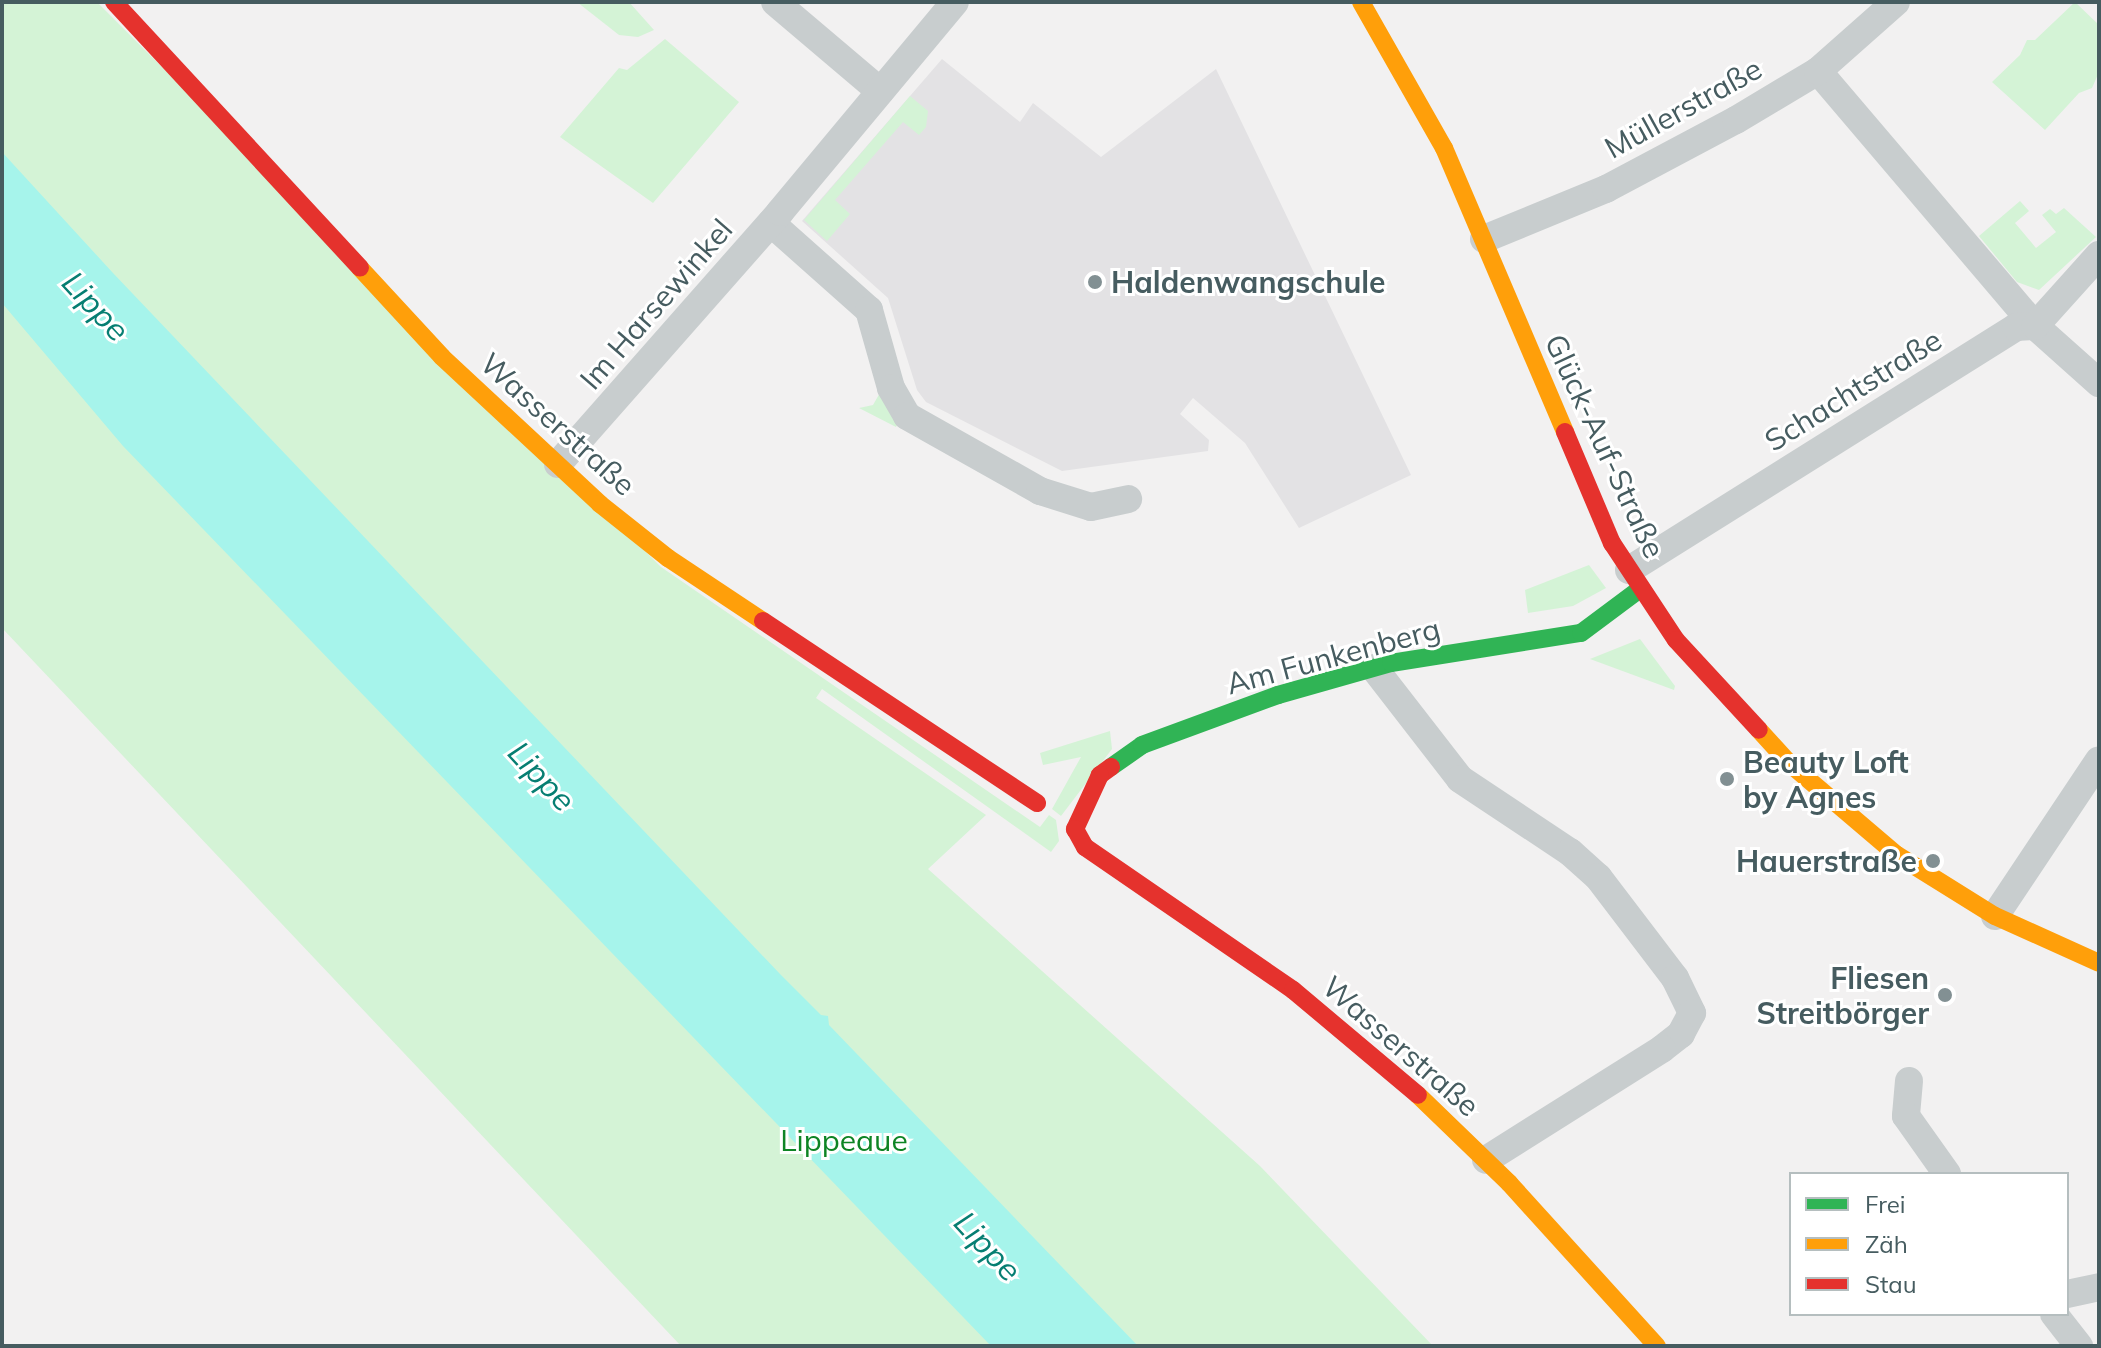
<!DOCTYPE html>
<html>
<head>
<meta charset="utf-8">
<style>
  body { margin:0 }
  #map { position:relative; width:2101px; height:1348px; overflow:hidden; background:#f2f1f1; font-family:Mulish,sans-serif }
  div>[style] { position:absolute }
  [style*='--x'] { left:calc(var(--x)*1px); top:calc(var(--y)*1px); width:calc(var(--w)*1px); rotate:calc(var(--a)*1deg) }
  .education>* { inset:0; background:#e3e2e4 }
  .green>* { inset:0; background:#d4f3d6 }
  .water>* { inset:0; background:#a6f4eb }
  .street>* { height:28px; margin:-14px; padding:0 14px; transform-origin:14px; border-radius:14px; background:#c8cdce }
  .fast>* { height:18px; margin:-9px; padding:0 9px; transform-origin:9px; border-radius:9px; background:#30b455 }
  .slow>* { height:18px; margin:-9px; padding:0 9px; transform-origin:9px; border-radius:9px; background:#ff9f0a }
  .jam>* { height:18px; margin:-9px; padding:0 9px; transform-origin:9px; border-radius:9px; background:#e5322d }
  .dots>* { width:22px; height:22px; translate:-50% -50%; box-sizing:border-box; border:4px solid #fff; border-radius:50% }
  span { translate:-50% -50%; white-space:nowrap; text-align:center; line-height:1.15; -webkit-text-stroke:6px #fff; paint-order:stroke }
  .street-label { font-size:30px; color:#465c60 }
  .poi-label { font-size:30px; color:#465c60; font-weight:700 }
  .left { translate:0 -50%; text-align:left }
  .right { translate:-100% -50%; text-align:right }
  .park-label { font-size:30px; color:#0e8424 }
  .water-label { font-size:32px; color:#067e72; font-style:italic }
  .frame { position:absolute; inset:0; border:4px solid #465c60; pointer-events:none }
  .legend { position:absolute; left:1789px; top:1172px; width:280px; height:144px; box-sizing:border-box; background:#fff; border:2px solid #b5bebf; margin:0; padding:10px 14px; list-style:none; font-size:24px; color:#465c60 }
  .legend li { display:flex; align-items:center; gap:16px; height:40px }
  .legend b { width:40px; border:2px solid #b5bebf }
</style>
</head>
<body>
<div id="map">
  <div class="education">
    <i style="clip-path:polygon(942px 59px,1020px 122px,1033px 103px,1101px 157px,1216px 69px,1411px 475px,1299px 528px,1245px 443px,1193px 398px,1180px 414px,1209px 440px,1208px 451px,1062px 471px,926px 402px,917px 390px,888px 298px,802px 221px)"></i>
  </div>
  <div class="green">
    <i style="clip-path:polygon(2px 2px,97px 2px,661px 567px,1040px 827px,1049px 815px,1056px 820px,1059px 841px,1051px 852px,822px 689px,816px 698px,986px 815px,928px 869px,1260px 1166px,1433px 1346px,681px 1346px,2px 628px)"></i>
    <i style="clip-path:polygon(577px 2px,629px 2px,654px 30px,638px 37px,619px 35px)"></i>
    <i style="clip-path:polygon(2075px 2px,2099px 25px,2099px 72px,2092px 88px,2079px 93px,2045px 130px,1992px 82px,2020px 55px,2027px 40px,2035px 40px)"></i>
    <i style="clip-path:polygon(665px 39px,739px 102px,653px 203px,560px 137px,619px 68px,627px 70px)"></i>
    <i style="clip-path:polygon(910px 96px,928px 111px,926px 127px,919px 135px,903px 122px,835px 200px,850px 214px,827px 241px,804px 220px)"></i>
    <i style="clip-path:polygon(2020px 201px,2029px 211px,2015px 223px,2036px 248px,2056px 232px,2042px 215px,2050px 209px,2056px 214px,2064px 208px,2096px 237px,2039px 290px,2017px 282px,1979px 236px)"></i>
    <i style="clip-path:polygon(881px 391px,897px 425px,896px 427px,859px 408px,873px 405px)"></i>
    <i style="clip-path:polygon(1589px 565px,1606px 588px,1573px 606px,1528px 613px,1525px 590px)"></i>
    <i style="clip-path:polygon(1640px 639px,1675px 686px,1674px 690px,1590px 659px)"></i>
    <i style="clip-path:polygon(1110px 731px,1112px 749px,1061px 816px,1052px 809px,1081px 757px,1043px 765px,1040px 753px)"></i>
  </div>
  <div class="water">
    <i style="clip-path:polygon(2px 152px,113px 273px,780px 974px,821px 1015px,828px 1016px,829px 1025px,1138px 1346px,991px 1346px,123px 446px,2px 303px)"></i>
  </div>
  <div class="street">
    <i style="--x:775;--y:2;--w:138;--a:40.3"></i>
    <i style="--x:1818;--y:71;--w:335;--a:49.6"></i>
    <i style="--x:2035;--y:326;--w:86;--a:41.7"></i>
    <i style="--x:771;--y:223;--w:131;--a:41.6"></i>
    <i style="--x:869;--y:310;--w:81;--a:74.2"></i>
    <i style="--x:891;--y:388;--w:32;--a:60"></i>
    <i style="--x:907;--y:416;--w:153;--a:29.4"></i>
    <i style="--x:1040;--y:491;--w:53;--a:17.4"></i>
    <i style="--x:1091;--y:507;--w:38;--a:-12"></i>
    <i style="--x:1484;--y:239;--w:132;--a:-22.3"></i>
    <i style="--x:1606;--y:189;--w:147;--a:-28"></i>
    <i style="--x:1736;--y:120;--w:96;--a:-30.9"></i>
    <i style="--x:1818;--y:71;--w:104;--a:-41.5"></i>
    <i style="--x:558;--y:464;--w:336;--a:-48.6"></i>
    <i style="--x:780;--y:212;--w:273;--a:-50.2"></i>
    <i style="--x:1629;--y:570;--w:457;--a:-32.1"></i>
    <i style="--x:2016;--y:327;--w:19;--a:-3"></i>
    <i style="--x:2035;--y:326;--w:96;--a:-48"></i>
    <i style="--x:1374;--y:668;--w:140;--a:52.2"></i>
    <i style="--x:1460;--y:779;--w:132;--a:33.6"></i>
    <i style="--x:1570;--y:852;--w:38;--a:42"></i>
    <i style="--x:1598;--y:877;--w:127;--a:52.7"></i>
    <i style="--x:1675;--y:978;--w:39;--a:64"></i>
    <i style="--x:1692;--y:1013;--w:24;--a:118"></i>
    <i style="--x:1681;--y:1034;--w:24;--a:142"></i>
    <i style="--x:1662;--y:1049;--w:208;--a:147.8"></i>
    <i style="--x:1995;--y:916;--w:187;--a:-56.3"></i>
    <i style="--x:1909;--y:1081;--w:35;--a:95"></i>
    <i style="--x:1906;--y:1116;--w:71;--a:54.7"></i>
    <i style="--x:2067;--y:1294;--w:33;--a:-12"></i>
    <i style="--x:2054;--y:1314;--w:41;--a:52"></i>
  </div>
  <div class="fast">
    <i style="--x:1111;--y:767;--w:38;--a:-35"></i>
    <i style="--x:1142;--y:745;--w:145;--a:-20.2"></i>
    <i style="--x:1278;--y:695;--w:117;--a:-15.8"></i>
    <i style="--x:1391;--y:663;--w:192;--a:-9"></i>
    <i style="--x:1581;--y:633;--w:74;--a:-36.7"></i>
  </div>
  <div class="slow">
    <i style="--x:1361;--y:2;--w:168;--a:60.4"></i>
    <i style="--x:1444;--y:148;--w:309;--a:66.9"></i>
    <i style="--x:360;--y:268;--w:121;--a:47.3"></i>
    <i style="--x:442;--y:357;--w:216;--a:42.9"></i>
    <i style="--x:600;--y:504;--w:87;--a:38.5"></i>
    <i style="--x:668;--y:558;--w:114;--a:33.6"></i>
    <i style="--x:1759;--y:730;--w:46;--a:47.6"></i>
    <i style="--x:1790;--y:764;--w:140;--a:40.4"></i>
    <i style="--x:1897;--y:855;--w:115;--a:31.9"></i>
    <i style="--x:1995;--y:916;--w:114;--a:24.3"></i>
    <i style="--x:1418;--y:1095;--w:127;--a:44"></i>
    <i style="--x:1509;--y:1183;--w:220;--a:47.8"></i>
  </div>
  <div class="jam">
    <i style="--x:114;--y:2;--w:362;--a:47.2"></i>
    <i style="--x:1565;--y:432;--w:121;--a:67.1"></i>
    <i style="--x:1612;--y:543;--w:116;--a:56.6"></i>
    <i style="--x:1676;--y:640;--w:122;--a:47.3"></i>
    <i style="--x:763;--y:621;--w:329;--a:33.6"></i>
    <i style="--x:1111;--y:767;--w:14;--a:144"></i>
    <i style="--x:1100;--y:775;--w:60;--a:114.8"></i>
    <i style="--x:1075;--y:829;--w:21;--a:61"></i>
    <i style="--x:1085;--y:847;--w:252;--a:34.5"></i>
    <i style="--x:1293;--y:990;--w:163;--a:40"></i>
  </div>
  <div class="dots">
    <i style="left:1095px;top:282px;background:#829093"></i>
    <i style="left:1727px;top:779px;background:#829093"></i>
    <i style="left:1933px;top:861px;background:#829093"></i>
    <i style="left:1945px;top:995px;background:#829093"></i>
  </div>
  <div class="street-label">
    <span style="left:1683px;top:108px;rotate:-29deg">Müllerstraße</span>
    <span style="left:656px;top:304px;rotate:-49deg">Im Harsewinkel</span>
    <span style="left:1853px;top:390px;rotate:-32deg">Schachtstraße</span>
    <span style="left:558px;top:424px;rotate:42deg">Wasserstraße</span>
    <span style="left:1605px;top:446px;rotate:65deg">Glück-Auf-Straße</span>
    <span style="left:1333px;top:656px;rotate:-15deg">Am Funkenberg</span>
    <span style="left:1401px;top:1046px;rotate:41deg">Wasserstraße</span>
  </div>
  <div class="poi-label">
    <span class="left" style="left:1111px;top:282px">Haldenwangschule</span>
    <span class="left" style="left:1743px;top:779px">Beauty Loft<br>by Agnes</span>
    <span class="right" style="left:1917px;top:861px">Hauerstraße</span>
    <span class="right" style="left:1929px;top:995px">Fliesen<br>Streitbörger</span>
  </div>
  <div class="park-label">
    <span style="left:844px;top:1140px">Lippeaue</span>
  </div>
  <div class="water-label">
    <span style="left:96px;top:306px;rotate:47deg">Lippe</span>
    <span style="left:542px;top:776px;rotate:47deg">Lippe</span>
    <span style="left:988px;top:1246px;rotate:47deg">Lippe</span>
  </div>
  <div class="frame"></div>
  <ul class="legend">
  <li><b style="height:10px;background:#30b455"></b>Frei</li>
  <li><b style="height:10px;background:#ff9f0a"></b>Zäh</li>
  <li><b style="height:10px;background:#e5322d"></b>Stau</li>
  </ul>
</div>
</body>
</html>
